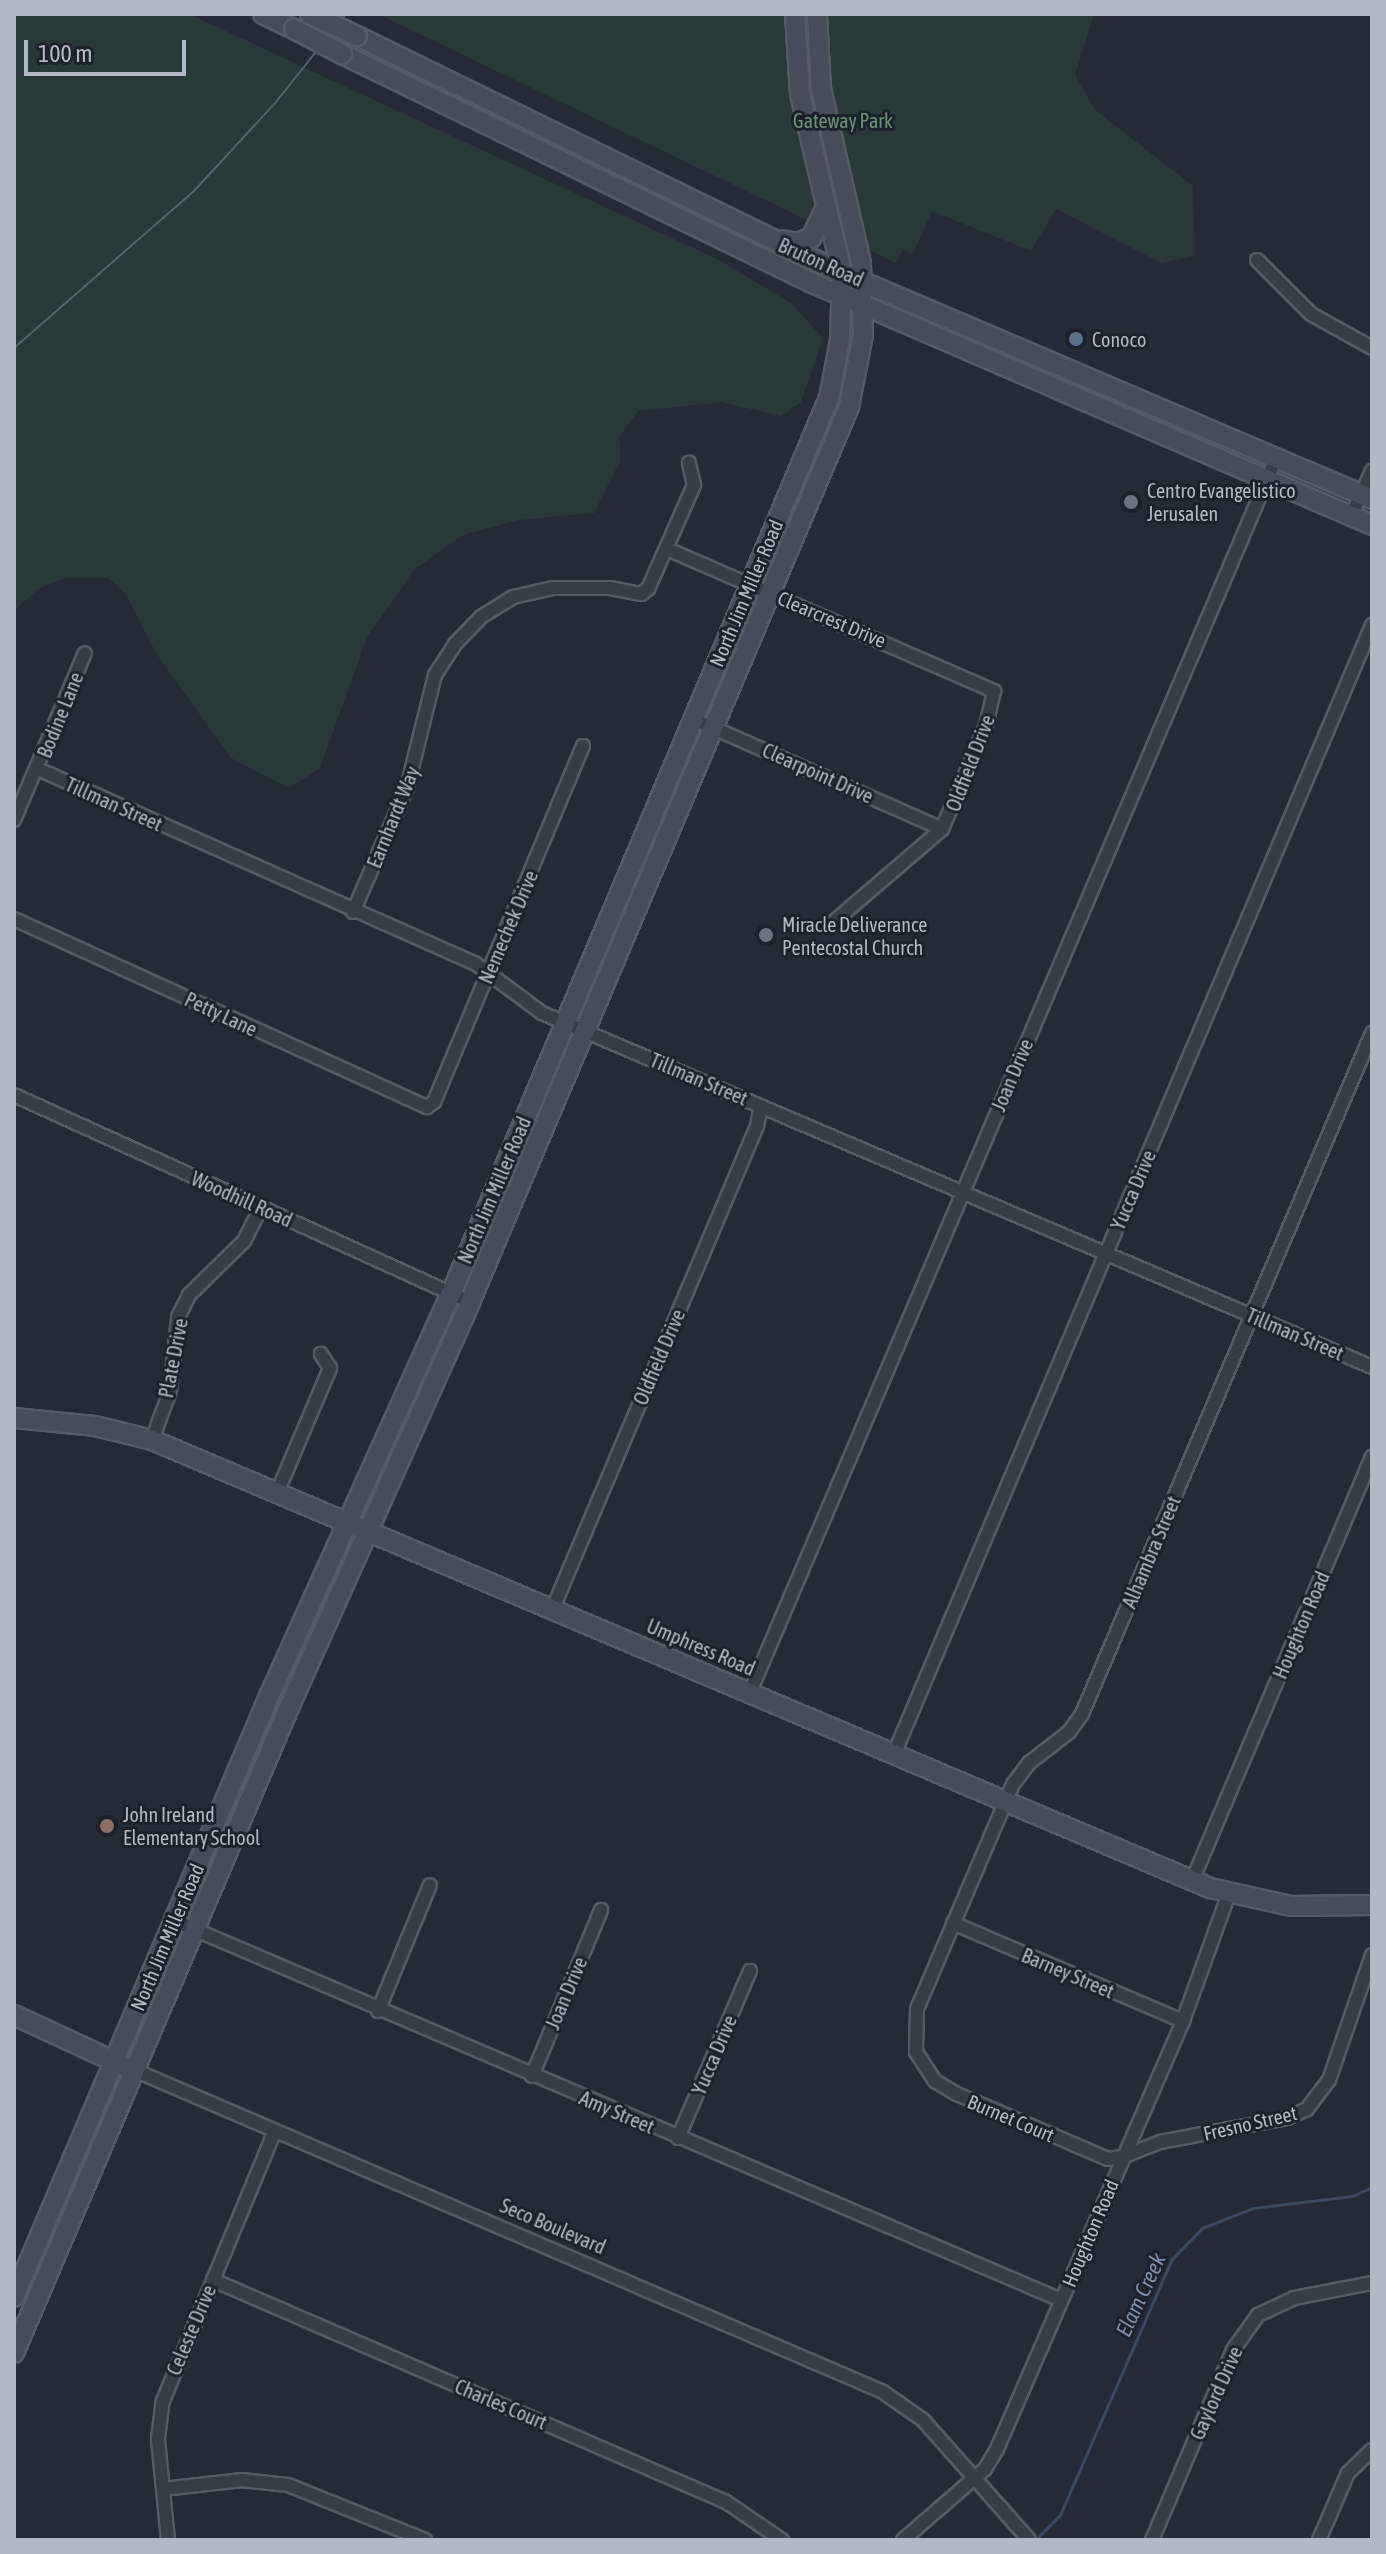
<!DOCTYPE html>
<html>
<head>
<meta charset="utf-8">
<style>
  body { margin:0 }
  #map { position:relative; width:1386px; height:2554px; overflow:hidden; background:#242b37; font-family:"Asap Condensed",sans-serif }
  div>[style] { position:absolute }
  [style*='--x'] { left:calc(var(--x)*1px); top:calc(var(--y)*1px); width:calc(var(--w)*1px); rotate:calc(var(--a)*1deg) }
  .green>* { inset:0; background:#29393a }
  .stream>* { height:3px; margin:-1.5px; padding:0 1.5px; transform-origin:1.5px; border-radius:1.5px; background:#3b485e }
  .roads { filter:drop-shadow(2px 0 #555b65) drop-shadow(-2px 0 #555b65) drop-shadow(0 2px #555b65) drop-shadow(0 -2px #555b65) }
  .street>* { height:12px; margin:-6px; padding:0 6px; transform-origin:6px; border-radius:6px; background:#373d47 }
  .secondary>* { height:18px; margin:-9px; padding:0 9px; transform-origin:9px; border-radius:9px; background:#464c5a }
  .tram>* { height:2px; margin:-1px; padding:0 1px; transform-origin:1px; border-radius:1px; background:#5a616e }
  .bridges { filter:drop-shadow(2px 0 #555b65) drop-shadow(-2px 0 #555b65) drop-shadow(0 2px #555b65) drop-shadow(0 -2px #555b65) }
  .secondary-bridge>* { height:18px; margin:-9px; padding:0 9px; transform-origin:9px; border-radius:9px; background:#464c5a }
  .dots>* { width:22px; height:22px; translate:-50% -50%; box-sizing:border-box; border:4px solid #1c222c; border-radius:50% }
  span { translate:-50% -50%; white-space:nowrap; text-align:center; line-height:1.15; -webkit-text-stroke:6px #1c222c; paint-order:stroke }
  .park-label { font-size:20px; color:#6c9276 }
  .street-label { font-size:20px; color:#b2b8c4 }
  .poi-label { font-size:20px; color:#b2b8c4 }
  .left { translate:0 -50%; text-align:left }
  .water-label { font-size:22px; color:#7d8ea9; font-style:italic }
  .frame { position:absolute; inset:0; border:16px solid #b2b8c4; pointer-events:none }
  .scale { position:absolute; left:24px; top:40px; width:162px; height:36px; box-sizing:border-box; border:4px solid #b2b8c4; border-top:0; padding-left:10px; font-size:24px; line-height:28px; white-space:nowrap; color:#b2b8c4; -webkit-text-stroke:6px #1c222c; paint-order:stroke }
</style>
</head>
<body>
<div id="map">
  <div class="green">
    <i style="clip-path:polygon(14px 14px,189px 14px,719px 260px,791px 303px,823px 338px,801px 402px,781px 416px,721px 402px,638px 411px,619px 437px,620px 461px,594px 513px,518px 520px,463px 535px,415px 569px,367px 637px,320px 768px,289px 788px,231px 758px,156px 653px,127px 596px,109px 578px,66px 578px,39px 588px,14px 611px)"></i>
    <i style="clip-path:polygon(378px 14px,1094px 14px,1075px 75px,1095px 110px,1193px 186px,1195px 256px,1161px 263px,1056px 209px,1031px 251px,932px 211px,913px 254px,903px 249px,896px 263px)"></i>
  </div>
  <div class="stream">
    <i style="--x:1038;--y:2537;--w:31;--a:-45"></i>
    <i style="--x:1060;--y:2515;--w:279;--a:-66.4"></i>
    <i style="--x:1172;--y:2259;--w:43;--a:-45.9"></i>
    <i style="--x:1202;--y:2228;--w:55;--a:-21.4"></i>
    <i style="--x:1253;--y:2208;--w:100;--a:-6.9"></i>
    <i style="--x:1352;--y:2196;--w:22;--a:-24"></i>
  </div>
  <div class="roads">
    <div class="street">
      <i style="--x:1257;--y:260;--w:76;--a:45"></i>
      <i style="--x:1311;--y:314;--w:70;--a:29.1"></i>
      <i style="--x:1351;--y:516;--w:50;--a:-65"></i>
      <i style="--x:667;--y:549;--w:357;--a:23.5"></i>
      <i style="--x:994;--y:691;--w:35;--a:103"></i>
      <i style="--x:986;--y:725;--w:113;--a:112.9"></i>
      <i style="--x:942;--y:829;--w:148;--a:139.4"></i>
      <i style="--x:693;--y:719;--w:272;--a:23.8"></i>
      <i style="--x:38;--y:769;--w:479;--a:24"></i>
      <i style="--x:476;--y:964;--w:82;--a:36.6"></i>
      <i style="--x:542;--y:1013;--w:902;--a:23.1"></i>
      <i style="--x:14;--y:820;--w:181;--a:-67"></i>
      <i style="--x:353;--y:912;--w:135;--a:-66.5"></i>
      <i style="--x:407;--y:788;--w:116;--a:-76.1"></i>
      <i style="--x:435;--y:675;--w:37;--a:-57"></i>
      <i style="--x:455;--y:644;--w:37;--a:-46"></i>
      <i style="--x:481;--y:617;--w:38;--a:-32"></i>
      <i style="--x:513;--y:597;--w:41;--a:-12.7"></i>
      <i style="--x:553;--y:588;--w:57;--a:0"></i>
      <i style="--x:610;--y:588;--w:32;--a:11"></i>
      <i style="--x:641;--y:594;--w:9;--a:-36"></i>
      <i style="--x:648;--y:589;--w:114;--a:-66.1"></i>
      <i style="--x:694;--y:485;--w:23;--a:-103"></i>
      <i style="--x:14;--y:919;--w:454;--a:24.5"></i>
      <i style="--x:427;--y:1107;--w:9;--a:-36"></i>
      <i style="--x:434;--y:1102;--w:386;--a:-67.3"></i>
      <i style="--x:1372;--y:1033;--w:740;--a:113.07"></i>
      <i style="--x:1082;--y:1714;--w:22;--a:126"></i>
      <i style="--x:1069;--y:1732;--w:51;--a:142.2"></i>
      <i style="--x:1029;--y:1763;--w:26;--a:127"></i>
      <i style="--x:1013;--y:1784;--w:245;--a:113.1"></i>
      <i style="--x:917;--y:2009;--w:43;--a:91.3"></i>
      <i style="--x:916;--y:2052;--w:35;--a:57"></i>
      <i style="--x:935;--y:2081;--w:26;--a:31"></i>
      <i style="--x:957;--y:2094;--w:164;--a:23.3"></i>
      <i style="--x:1108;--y:2159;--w:14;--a:-8"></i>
      <i style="--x:1122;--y:2157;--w:41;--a:-21.5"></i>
      <i style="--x:1160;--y:2142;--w:129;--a:-10.7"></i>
      <i style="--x:1287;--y:2118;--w:22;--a:-24"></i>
      <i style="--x:1307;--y:2109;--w:36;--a:-53"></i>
      <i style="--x:1329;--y:2080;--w:132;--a:-71"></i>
      <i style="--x:14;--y:1095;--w:501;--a:24.42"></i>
      <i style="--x:152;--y:1440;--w:52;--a:-69.8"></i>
      <i style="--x:170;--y:1391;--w:74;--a:-83.8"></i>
      <i style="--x:178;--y:1317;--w:25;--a:-63"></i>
      <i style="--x:189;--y:1295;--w:77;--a:-44.5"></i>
      <i style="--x:244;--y:1241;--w:37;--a:-63"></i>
      <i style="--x:277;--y:1493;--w:136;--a:-67"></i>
      <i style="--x:330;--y:1368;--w:17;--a:-123"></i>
      <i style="--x:553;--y:1608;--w:523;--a:-67.06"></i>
      <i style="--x:757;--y:1126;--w:20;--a:-79"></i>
      <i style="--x:750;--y:1692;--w:1341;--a:-66.91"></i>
      <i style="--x:894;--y:1754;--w:1226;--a:-67.05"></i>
      <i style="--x:1192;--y:1881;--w:461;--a:-67"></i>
      <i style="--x:175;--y:1921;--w:964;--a:23.16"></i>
      <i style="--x:953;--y:1923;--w:250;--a:23.1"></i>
      <i style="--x:378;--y:2011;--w:136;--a:-67.6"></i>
      <i style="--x:134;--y:2070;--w:815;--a:23.26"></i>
      <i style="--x:883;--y:2392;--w:49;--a:35"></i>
      <i style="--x:923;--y:2420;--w:160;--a:48.5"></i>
      <i style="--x:532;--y:2076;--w:180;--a:-67.4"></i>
      <i style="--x:678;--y:2138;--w:182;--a:-66.7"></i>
      <i style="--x:213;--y:2280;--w:559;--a:23.4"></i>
      <i style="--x:726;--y:2502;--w:68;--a:34.2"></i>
      <i style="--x:163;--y:2489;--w:80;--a:-6.5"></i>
      <i style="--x:242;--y:2480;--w:46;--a:6.2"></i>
      <i style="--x:288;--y:2485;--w:148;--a:21.9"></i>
      <i style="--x:168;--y:2540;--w:101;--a:-95.7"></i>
      <i style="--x:158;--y:2439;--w:38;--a:-83"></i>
      <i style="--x:163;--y:2401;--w:292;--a:-67.5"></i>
      <i style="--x:903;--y:2540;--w:108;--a:-40.9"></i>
      <i style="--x:985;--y:2469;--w:23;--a:-59"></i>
      <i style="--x:997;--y:2449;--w:467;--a:-66.5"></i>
      <i style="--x:1183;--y:2021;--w:136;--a:-70.2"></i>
      <i style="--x:1152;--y:2540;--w:207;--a:-66.9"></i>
      <i style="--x:1233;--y:2350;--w:43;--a:-54.5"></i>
      <i style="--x:1258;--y:2315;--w:40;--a:-25"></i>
      <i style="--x:1294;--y:2298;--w:79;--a:-10.9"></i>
      <i style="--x:1319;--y:2540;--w:73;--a:-66.6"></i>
      <i style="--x:1348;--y:2473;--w:33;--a:-44"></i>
    </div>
    <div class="secondary">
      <i style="--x:263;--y:14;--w:34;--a:26"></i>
      <i style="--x:357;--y:36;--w:540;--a:26.04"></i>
      <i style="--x:842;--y:273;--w:576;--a:23.09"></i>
      <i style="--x:342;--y:54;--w:521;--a:25.97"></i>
      <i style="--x:810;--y:282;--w:612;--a:23.38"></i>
      <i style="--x:782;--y:240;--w:15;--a:11"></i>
      <i style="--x:797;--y:243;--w:15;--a:-20"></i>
      <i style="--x:811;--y:238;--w:34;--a:-64"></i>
      <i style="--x:14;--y:1418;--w:81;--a:5.6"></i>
      <i style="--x:95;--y:1426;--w:59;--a:13.8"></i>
      <i style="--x:152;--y:1440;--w:1149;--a:22.95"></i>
      <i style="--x:1210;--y:1888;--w:83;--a:12.5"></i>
      <i style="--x:1291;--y:1906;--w:81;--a:-0.7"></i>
      <i style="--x:14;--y:2015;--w:121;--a:24.9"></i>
      <i style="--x:14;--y:2297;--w:655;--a:-67"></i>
      <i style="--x:270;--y:1694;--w:439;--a:-65.7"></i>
      <i style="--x:451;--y:1294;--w:972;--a:-67.13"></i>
      <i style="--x:829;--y:398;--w:59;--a:-79.3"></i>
      <i style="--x:840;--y:340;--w:67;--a:-88.3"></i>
      <i style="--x:842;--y:273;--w:184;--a:-103.2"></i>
      <i style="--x:800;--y:94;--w:80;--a:-93.6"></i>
      <i style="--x:14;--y:2353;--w:707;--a:-66.92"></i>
      <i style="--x:291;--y:1703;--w:439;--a:-65.9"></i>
      <i style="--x:470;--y:1302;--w:972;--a:-67.05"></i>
      <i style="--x:849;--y:407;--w:73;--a:-79"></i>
      <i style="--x:863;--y:335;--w:72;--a:-91.6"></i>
      <i style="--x:861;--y:263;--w:179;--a:-102.9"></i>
      <i style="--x:821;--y:89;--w:75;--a:-93.1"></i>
    </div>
  </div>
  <div class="tram">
    <i style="--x:14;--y:348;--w:237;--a:-41.1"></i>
    <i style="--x:193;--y:192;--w:122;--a:-47.3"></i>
    <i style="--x:276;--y:102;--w:112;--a:-51.5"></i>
  </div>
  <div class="bridges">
    <div class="secondary-bridge">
      <i style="--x:310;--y:14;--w:52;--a:25.1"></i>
      <i style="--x:294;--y:29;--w:54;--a:27.5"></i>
    </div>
  </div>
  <div class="dots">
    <i style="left:1076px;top:339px;background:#5c6f8a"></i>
    <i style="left:1131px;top:502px;background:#6b7280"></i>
    <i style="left:766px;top:935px;background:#6b7280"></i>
    <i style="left:107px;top:1826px;background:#8d6e63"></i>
  </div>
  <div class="park-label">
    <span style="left:843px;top:120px">Gateway Park</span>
  </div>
  <div class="street-label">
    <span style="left:821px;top:262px;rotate:24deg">Bruton Road</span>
    <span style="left:746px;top:593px;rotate:-67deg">North Jim Miller Road</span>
    <span style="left:832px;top:619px;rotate:23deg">Clearcrest Drive</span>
    <span style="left:60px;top:715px;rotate:-68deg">Bodine Lane</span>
    <span style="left:970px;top:763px;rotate:-69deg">Oldfield Drive</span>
    <span style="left:818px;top:773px;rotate:24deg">Clearpoint Drive</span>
    <span style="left:114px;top:804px;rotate:24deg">Tillman Street</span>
    <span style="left:393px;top:817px;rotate:-68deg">Earnhardt Way</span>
    <span style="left:508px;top:927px;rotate:-67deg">Nemechek Drive</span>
    <span style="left:221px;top:1014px;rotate:25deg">Petty Lane</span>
    <span style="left:1012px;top:1075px;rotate:-67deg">Joan Drive</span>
    <span style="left:699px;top:1079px;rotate:23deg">Tillman Street</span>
    <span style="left:494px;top:1190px;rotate:-67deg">North Jim Miller Road</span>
    <span style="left:1133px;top:1190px;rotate:-67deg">Yucca Drive</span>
    <span style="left:242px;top:1199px;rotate:24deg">Woodhill Road</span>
    <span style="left:1295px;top:1334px;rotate:23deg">Tillman Street</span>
    <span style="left:659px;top:1357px;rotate:-67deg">Oldfield Drive</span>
    <span style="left:173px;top:1358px;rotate:-79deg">Plate Drive</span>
    <span style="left:1151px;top:1552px;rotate:-67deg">Alhambra Street</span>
    <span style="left:1301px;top:1625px;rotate:-67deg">Houghton Road</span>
    <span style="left:701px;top:1647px;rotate:23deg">Umphress Road</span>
    <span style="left:167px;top:1937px;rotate:-67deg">North Jim Miller Road</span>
    <span style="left:1068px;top:1973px;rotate:23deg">Barney Street</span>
    <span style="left:566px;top:1993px;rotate:-67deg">Joan Drive</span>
    <span style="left:714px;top:2055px;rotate:-67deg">Yucca Drive</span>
    <span style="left:617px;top:2112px;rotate:23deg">Amy Street</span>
    <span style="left:1011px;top:2118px;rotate:23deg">Burnet Court</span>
    <span style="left:1250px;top:2123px;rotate:-13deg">Fresno Street</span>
    <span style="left:553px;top:2226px;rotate:23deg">Seco Boulevard</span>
    <span style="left:1090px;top:2233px;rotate:-67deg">Houghton Road</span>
    <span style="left:191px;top:2330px;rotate:-67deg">Celeste Drive</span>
    <span style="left:1216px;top:2393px;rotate:-66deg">Gaylord Drive</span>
    <span style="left:501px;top:2404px;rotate:23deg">Charles Court</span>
  </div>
  <div class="poi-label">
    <span class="left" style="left:1092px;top:339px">Conoco</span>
    <span class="left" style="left:1147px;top:502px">Centro Evangelistico<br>Jerusalen</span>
    <span class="left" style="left:782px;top:936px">Miracle Deliverance<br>Pentecostal Church</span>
    <span class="left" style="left:123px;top:1826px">John Ireland<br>Elementary School</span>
  </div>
  <div class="water-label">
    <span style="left:1141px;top:2295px;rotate:-65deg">Elam Creek</span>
  </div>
  <div class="frame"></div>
  <div class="scale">100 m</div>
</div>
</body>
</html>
